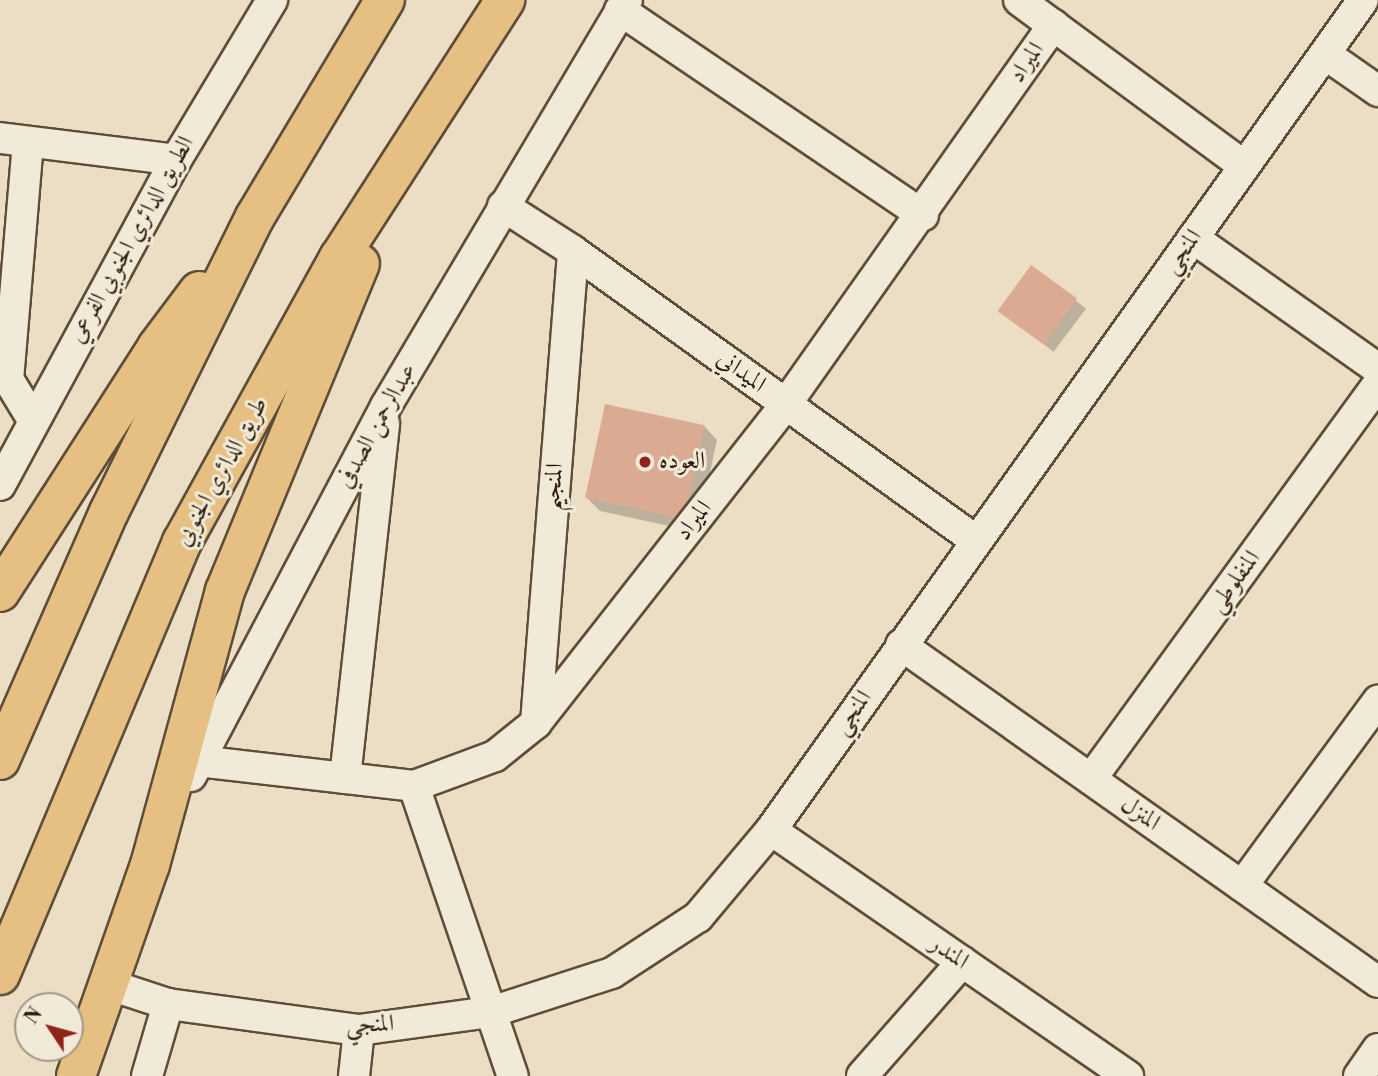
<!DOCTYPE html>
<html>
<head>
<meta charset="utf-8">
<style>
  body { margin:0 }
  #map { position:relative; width:1378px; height:1076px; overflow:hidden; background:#ebdec4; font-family:"Libre Bodoni",Amiri,serif }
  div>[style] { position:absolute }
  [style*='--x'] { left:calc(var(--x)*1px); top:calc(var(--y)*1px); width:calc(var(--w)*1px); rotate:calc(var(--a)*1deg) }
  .shadow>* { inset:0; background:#0003; transform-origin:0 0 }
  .building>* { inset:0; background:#dbaa93; transform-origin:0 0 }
  .roads { filter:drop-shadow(2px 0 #5e4d38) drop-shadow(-2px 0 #5e4d38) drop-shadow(0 2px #5e4d38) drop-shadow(0 -2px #5e4d38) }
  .minor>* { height:30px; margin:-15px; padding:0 15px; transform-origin:15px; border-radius:15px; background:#f2ead9 }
  .major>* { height:38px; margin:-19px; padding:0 19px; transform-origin:19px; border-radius:19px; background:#e6bf82 }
  .highway>* { height:38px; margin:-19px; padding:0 19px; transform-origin:19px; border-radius:19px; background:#e6bf82 }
  .dots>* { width:19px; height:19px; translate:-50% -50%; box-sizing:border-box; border:4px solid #f2ead9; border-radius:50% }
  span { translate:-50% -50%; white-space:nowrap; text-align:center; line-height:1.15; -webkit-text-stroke:6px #f2ead9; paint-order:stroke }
  .street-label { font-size:24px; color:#2f1d0a }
  .poi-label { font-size:24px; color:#2f1d0a }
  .left { translate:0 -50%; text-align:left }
  .north { position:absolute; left:14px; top:992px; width:70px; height:70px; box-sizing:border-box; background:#f2ead9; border:2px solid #a49886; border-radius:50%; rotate:306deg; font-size:19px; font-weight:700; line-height:28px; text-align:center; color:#2f1d0a }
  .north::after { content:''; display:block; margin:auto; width:24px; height:32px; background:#8f2418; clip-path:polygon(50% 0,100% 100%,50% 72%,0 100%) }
</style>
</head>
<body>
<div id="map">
  <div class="shadow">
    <i style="left:1031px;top:267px;width:69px;height:54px;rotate:37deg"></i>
    <i style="clip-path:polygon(704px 426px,717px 440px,697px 532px,600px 511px,587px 498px)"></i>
  </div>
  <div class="building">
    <i style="left:1031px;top:265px;width:57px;height:57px;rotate:36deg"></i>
    <i style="left:605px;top:404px;width:102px;height:96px;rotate:12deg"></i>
  </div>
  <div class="roads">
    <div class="minor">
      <i style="--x:1019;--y:0;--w:280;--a:36.4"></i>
      <i style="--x:620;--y:10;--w:366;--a:34.1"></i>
      <i style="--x:1325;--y:54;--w:65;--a:34.9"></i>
      <i style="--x:0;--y:138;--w:177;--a:7.1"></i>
      <i style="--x:28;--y:142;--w:238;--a:94.8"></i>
      <i style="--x:8;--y:379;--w:48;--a:58.6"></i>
      <i style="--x:503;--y:206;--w:83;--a:32.7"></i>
      <i style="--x:573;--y:251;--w:496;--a:35.7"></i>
      <i style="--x:1193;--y:238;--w:227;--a:35.3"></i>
      <i style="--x:0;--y:485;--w:370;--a:-61.6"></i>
      <i style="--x:176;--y:160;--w:187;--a:-59"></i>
      <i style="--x:901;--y:645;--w:584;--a:35.24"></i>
      <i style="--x:536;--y:723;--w:473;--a:-85.5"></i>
      <i style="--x:198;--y:761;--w:217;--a:6.6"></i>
      <i style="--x:414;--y:786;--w:86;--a:-20.3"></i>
      <i style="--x:495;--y:756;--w:53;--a:-38.8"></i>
      <i style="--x:536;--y:723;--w:405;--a:-51.9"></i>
      <i style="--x:786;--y:404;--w:464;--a:-54.8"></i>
      <i style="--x:191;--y:776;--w:418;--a:-62.2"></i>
      <i style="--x:386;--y:406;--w:472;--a:-59.3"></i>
      <i style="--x:345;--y:778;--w:357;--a:-83.7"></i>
      <i style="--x:1091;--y:779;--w:488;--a:-54"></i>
      <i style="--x:414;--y:786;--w:306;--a:71.2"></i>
      <i style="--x:771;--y:830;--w:434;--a:34.6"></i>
      <i style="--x:1242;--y:886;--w:230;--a:-53.7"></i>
      <i style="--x:107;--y:984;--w:64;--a:18.2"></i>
      <i style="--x:168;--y:1004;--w:193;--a:7.8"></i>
      <i style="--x:359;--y:1030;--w:133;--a:-7.8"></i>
      <i style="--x:491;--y:1012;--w:127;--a:-17.9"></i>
      <i style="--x:612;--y:973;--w:103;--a:-33.1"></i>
      <i style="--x:698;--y:917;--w:114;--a:-50"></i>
      <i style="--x:771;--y:830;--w:1019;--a:-54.5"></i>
      <i style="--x:147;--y:1076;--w:75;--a:-73.7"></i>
      <i style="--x:354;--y:1076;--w:46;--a:-83.8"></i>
      <i style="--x:862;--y:1076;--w:152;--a:-48.7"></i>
      <i style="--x:1359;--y:1076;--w:33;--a:-55"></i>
    </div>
    <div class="major">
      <i style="--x:76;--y:1076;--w:224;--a:-70.7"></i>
    </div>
    <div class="highway">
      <i style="--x:0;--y:592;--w:291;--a:-57.3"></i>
      <i style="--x:157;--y:347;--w:70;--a:-53.1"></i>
      <i style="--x:0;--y:760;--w:271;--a:-66.3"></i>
      <i style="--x:109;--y:512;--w:329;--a:-63.7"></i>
      <i style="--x:255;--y:217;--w:253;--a:-59.1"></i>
      <i style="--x:150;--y:865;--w:284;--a:-74.7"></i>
      <i style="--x:225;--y:591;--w:354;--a:-67.6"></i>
      <i style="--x:0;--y:975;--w:470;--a:-67.2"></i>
      <i style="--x:182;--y:542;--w:325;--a:-61.1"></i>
      <i style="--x:339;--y:258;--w:307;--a:-57.2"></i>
    </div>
  </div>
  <div class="dots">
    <i style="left:645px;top:462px;background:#8f2418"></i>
  </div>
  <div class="street-label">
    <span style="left:1027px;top:63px;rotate:-56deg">الميراد</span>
    <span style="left:132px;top:240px;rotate:-61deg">الطريق الدائري الجنوبي الفرعي</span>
    <span style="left:1183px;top:252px;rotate:-54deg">المنجي</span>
    <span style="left:741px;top:372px;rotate:36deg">الميداني</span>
    <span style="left:377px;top:426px;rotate:-61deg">عبدالرحمن الصدفي</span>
    <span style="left:222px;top:472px;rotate:-61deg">طريق الدائري الجنوبي</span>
    <span style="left:554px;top:487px;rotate:-85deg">المنجيم</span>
    <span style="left:694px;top:521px;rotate:-52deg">الميراد</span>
    <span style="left:1235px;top:582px;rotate:-54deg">المنفلوطي</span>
    <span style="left:853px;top:713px;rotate:-55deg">المنجي</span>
    <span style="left:1140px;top:814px;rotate:35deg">المنزل</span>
    <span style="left:949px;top:953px;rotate:35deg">المندر</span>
    <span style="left:370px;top:1025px;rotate:-2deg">المنجي</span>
  </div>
  <div class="poi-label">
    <span class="left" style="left:659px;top:462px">العوده</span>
  </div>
  <div class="north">N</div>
</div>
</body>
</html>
